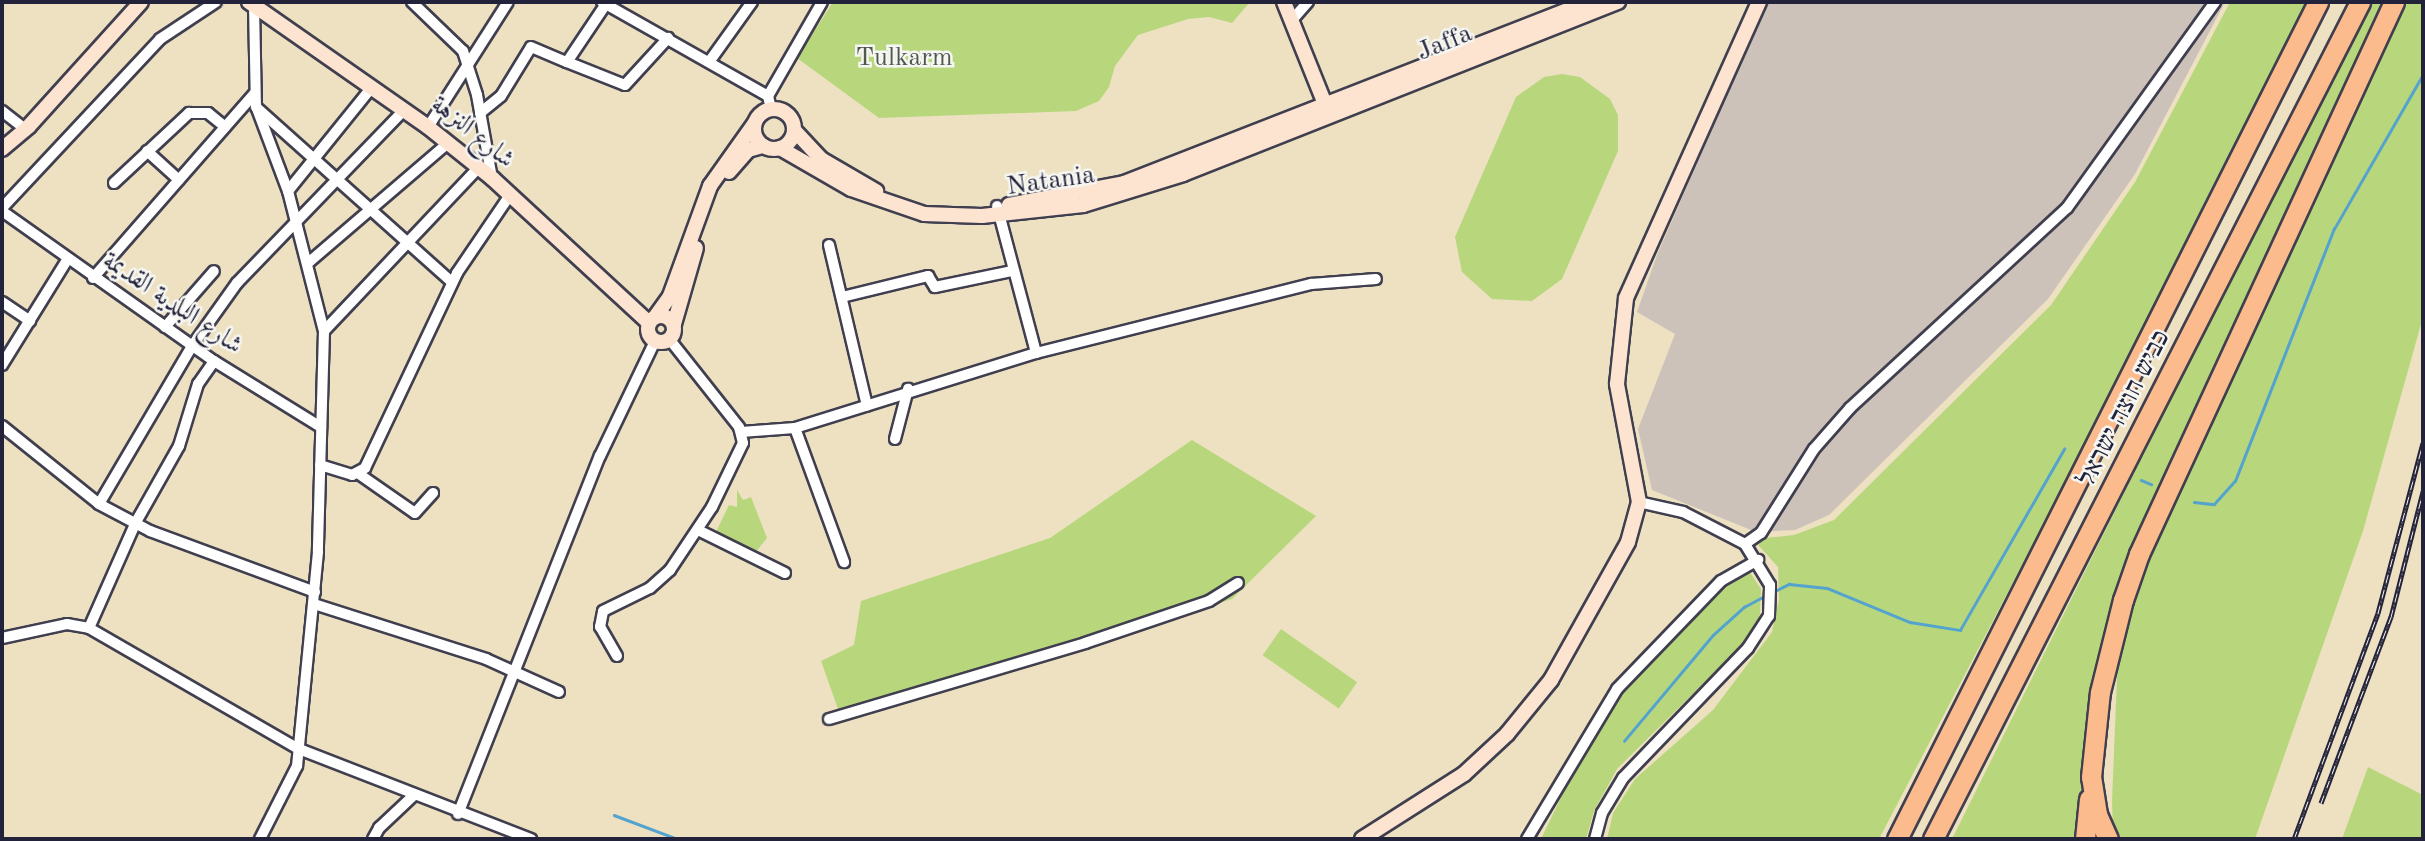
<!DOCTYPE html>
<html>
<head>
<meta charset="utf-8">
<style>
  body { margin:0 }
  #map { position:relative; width:2425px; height:841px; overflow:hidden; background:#ede1c2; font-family:"Old Standard TT",Amiri,"Frank Ruhl Libre",serif }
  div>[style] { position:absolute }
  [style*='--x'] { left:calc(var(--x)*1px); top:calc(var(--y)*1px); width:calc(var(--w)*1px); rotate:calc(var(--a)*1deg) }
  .industrial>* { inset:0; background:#cdc2b9 }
  .green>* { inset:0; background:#b8d77d; transform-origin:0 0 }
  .stream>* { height:2.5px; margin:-1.25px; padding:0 1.25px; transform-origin:1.25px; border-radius:1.25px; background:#54a3ce }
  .roads { filter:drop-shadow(2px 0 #403f4f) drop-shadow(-2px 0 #403f4f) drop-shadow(0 2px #403f4f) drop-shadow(0 -2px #403f4f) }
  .street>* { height:10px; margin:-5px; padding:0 5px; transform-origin:5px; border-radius:5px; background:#fff }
  .secondary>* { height:14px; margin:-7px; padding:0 7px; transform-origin:7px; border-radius:7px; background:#fde4d1 }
  .secondary>.ring { margin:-7px; padding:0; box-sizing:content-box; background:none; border:14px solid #fde4d1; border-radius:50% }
  .highway>* { height:19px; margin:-9.5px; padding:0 9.5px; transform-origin:9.5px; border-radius:9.5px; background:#fbbb8c }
  .rail>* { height:5px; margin-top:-2.5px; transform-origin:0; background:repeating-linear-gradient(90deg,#f6f6f2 0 8px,#22223b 0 16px); box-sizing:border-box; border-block:2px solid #22223b }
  span { translate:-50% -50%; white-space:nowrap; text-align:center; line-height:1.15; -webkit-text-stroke:5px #f6f6f2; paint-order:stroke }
  .street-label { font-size:26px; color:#22223b }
  .park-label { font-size:26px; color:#4f584f }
  .frame { position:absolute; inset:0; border:4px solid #22223b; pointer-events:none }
</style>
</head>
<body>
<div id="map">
  <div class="industrial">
    <i style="clip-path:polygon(1768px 2px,2225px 2px,2135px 174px,2048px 299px,1829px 515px,1795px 530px,1756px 532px,1652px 490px,1638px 429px,1675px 334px,1637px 312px,1657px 255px)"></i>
  </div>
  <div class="green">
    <i style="clip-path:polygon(833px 2px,1250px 2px,1232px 23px,1209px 17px,1188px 19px,1138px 35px,1115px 66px,1109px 87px,1099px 101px,1076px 111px,879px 118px,797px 58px)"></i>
    <i style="clip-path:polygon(2230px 2px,2308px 2px,2135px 349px,1879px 839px,1607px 839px,1613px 813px,1635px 779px,1713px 710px,1772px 632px,1779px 599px,1778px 567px,1758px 545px,1765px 538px,1794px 535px,1834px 520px,2051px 305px,2135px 182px)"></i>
    <i style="clip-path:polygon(2368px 2px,2388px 2px,2132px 558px,2085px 755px,2077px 839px,1952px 839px)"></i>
    <i style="clip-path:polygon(2404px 2px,2423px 2px,2423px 317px,2363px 531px,2255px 839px,2118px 839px,2113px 830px,2112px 801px,2118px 653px,2144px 567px)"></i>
    <i style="clip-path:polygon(1562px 74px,1580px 77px,1610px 99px,1618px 115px,1618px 151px,1562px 279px,1532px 301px,1492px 299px,1462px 272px,1455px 237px,1516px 97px,1544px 77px)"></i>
    <i style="clip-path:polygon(1192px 440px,1316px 516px,1232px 599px,1086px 645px,838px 709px,821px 661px,854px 645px,861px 601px,1050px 538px)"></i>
    <i style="clip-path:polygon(737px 490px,743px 500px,751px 497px,767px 538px,755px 553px,716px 532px,729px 505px,737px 507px)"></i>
    <i style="clip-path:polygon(1749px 571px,1761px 589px,1759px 637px,1744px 643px,1617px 769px,1594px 811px,1586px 839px,1541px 839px,1601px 714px,1706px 602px)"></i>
    <i style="left:1281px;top:629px;width:93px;height:32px;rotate:35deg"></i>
    <i style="clip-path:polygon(2368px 767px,2423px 795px,2423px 839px,2342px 839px)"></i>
  </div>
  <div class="stream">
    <i style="--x:2141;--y:480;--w:11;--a:22"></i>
    <i style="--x:2194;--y:502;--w:20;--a:6"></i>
    <i style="--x:2214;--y:504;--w:31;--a:-48"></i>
    <i style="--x:2235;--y:481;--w:271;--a:-68.6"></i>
    <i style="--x:2334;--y:229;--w:179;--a:-60.1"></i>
    <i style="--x:1773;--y:592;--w:18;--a:-27"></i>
    <i style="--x:1789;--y:584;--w:38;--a:6"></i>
    <i style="--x:1827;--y:588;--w:90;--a:22.3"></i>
    <i style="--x:1910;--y:622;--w:51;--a:9.1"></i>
    <i style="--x:1960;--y:630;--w:209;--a:-60.1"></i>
    <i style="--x:1624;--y:741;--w:138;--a:-50"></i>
    <i style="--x:1713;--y:635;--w:42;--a:-42.1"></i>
    <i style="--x:1744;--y:607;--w:26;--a:-28"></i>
    <i style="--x:614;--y:815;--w:68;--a:20.6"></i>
  </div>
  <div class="roads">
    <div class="street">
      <i style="--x:412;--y:2;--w:71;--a:43.9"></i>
      <i style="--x:463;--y:51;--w:46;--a:72.3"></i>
      <i style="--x:477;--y:95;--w:84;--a:79.8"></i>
      <i style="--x:602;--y:2;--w:191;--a:29.5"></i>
      <i style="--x:768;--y:96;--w:13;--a:77"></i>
      <i style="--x:254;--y:5;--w:101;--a:88.9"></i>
      <i style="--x:256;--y:106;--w:91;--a:69.4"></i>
      <i style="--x:288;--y:191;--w:145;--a:75.6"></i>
      <i style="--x:324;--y:331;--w:221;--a:91.6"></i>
      <i style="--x:318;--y:552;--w:215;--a:95.6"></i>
      <i style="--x:297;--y:766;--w:82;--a:116.9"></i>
      <i style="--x:1293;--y:19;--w:23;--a:-49"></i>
      <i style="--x:567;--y:62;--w:62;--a:21.6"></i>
      <i style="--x:625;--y:85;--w:64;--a:-47.5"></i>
      <i style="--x:709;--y:62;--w:74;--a:-54.4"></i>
      <i style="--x:768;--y:96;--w:108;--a:-60.1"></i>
      <i style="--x:256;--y:107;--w:263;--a:41.8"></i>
      <i style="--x:2;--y:111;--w:31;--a:38"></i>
      <i style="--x:480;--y:113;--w:27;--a:-39"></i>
      <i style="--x:501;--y:96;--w:57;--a:-58.5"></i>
      <i style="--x:531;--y:47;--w:39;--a:23"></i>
      <i style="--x:567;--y:62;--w:70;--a:-56.1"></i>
      <i style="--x:428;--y:127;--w:148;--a:-57.4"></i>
      <i style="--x:147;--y:151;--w:43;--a:42.2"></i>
      <i style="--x:114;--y:183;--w:103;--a:-43"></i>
      <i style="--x:189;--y:113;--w:19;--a:0"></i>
      <i style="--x:208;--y:113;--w:22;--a:39"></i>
      <i style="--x:288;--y:191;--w:132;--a:-51.1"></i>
      <i style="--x:997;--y:206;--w:152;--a:75.1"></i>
      <i style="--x:2;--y:208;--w:231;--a:-46.9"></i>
      <i style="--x:160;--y:39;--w:67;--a:-33.5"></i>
      <i style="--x:2;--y:211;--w:260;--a:35.3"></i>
      <i style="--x:214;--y:361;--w:126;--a:31.7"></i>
      <i style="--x:829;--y:245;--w:165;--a:76.7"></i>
      <i style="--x:308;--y:263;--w:184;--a:-40.6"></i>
      <i style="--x:93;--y:278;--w:246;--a:-48.8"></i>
      <i style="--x:842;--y:297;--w:89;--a:-13.7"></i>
      <i style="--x:928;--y:276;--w:13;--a:58"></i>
      <i style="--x:935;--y:287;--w:79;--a:-11.7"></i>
      <i style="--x:2;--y:302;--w:34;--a:34"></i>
      <i style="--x:165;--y:327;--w:74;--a:-48.8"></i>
      <i style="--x:324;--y:331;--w:224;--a:-46.6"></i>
      <i style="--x:2;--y:365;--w:123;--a:-58.2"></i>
      <i style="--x:2;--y:426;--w:124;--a:38.8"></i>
      <i style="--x:99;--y:504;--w:58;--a:27.9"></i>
      <i style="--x:150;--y:531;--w:176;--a:20.3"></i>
      <i style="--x:795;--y:428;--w:143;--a:69.9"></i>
      <i style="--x:741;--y:432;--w:54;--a:-4.2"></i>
      <i style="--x:795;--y:428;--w:252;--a:-17.3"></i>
      <i style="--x:1036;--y:353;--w:284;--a:-14.1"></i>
      <i style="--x:1311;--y:284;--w:65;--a:-4.4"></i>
      <i style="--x:895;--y:439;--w:52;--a:-75.4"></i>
      <i style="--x:320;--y:465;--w:34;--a:17"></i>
      <i style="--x:352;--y:475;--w:15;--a:-28"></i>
      <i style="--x:365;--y:468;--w:216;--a:-64.7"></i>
      <i style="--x:457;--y:273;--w:94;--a:-55.8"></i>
      <i style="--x:359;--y:474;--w:68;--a:34.9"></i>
      <i style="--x:415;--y:513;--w:27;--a:-48"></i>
      <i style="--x:99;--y:504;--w:183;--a:-59.5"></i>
      <i style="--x:192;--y:346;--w:77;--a:-54.5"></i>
      <i style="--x:237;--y:283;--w:240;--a:-46"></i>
      <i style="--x:698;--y:530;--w:97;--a:26.3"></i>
      <i style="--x:1745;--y:544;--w:19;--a:-35"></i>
      <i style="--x:1761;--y:533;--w:99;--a:-57.8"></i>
      <i style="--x:1814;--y:449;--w:55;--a:-48.7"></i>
      <i style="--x:1850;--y:408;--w:295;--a:-42.7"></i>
      <i style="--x:2067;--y:208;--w:254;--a:-54.3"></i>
      <i style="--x:314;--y:604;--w:181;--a:17.7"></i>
      <i style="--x:486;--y:659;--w:80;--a:24.3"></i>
      <i style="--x:89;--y:628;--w:116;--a:-66.1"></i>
      <i style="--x:136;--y:522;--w:87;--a:-60.5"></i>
      <i style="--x:179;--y:446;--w:65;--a:-73"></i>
      <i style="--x:198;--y:384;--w:28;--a:-55"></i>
      <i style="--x:2;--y:638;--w:66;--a:-12.2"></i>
      <i style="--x:67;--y:624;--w:22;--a:10"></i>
      <i style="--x:89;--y:628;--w:242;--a:30"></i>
      <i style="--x:299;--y:749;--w:249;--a:21.2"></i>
      <i style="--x:617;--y:656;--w:34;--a:-120"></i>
      <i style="--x:600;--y:627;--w:16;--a:-79"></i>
      <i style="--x:603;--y:611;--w:52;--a:-26.1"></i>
      <i style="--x:650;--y:588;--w:27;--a:-42"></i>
      <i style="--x:670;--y:570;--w:76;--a:-56.3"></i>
      <i style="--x:712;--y:507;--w:71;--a:-64.2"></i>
      <i style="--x:743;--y:443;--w:16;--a:-104"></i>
      <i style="--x:739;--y:427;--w:111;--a:-128.4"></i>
      <i style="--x:829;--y:719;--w:267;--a:-16.5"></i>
      <i style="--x:1085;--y:643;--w:131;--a:-18.7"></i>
      <i style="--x:1209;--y:601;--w:34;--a:-32"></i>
      <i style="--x:458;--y:814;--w:385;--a:-68.4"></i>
      <i style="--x:600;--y:456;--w:127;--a:-64.4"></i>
      <i style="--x:373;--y:839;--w:13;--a:-61"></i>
      <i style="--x:379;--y:828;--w:48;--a:-43.3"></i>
      <i style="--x:1527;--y:839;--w:175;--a:-59"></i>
      <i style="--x:1617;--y:689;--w:150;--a:-46.1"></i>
      <i style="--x:1721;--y:581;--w:43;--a:-29.6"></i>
      <i style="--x:1595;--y:839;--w:27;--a:-75"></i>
      <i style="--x:1602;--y:813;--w:41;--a:-59"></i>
      <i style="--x:1623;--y:778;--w:180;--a:-46.1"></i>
      <i style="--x:1748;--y:648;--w:38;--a:-57"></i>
      <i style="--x:1769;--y:616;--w:31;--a:-88"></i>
      <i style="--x:1770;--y:585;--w:48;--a:-121.4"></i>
      <i style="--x:1745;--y:544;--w:70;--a:-152.7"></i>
      <i style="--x:1683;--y:512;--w:45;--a:-167.2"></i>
    </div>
    <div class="secondary">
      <i style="--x:249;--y:2;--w:218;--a:34.9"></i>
      <i style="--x:428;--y:127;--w:82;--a:38.6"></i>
      <i style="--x:492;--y:178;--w:214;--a:42.7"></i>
      <i style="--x:1284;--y:2;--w:121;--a:68.1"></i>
      <i class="ring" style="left:754px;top:109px;width:26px;height:26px"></i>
      <i style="--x:794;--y:130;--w:40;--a:47"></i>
      <i style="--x:821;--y:159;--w:64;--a:30.2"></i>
      <i style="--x:780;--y:148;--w:82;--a:30"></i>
      <i style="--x:851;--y:189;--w:77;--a:18.9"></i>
      <i style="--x:924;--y:214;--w:58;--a:2"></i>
      <i style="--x:982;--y:216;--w:102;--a:-6.2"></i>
      <i style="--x:1083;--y:205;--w:105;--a:-17.2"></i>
      <i style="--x:1183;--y:174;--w:468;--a:-21.6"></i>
      <i style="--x:2;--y:149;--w:35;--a:-40"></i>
      <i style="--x:29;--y:126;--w:167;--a:-47.9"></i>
      <i style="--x:729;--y:172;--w:29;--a:-49"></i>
      <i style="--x:748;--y:150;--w:16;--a:-15"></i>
      <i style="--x:1009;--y:205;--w:117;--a:-10.8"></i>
      <i style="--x:1124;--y:183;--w:498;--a:-21.3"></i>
      <i class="ring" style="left:648px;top:316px;width:12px;height:12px"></i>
      <i style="--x:655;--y:317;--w:26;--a:-54"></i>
      <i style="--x:670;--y:296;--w:117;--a:-70"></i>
      <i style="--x:710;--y:186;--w:76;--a:-54.6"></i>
      <i style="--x:674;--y:324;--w:79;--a:-73.9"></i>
      <i style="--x:1362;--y:839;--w:121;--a:-32.5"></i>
      <i style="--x:1464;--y:774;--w:59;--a:-42.9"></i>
      <i style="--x:1507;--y:734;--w:70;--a:-50.8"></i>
      <i style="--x:1551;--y:680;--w:158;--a:-60.8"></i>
      <i style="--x:1628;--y:542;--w:41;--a:-74.6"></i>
      <i style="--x:1639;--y:502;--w:120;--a:-100.6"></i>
      <i style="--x:1617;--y:384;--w:86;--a:-84"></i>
      <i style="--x:1626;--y:298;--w:325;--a:-65.8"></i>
    </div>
    <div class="highway">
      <i style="--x:1897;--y:839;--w:937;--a:-63.3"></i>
      <i style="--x:1933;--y:839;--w:940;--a:-62.97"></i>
      <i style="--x:2085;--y:839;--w:40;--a:-84.3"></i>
      <i style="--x:2108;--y:839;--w:27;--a:-114"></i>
      <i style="--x:2097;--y:814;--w:37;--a:-99"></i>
      <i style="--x:2091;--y:777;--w:85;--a:-84"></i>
      <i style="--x:2100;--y:692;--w:95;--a:-76"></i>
      <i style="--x:2123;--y:600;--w:49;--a:-70.8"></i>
      <i style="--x:2139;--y:554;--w:608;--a:-65.21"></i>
    </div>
  </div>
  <div class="rail">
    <i style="--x:2321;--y:803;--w:199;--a:-69.4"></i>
    <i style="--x:2391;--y:617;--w:130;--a:-75.7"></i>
    <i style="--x:2294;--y:839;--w:241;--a:-69.6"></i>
    <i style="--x:2378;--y:613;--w:176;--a:-75.2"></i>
  </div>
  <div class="street-label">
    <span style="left:1445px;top:44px;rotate:-22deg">Jaffa</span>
    <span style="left:472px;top:133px;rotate:39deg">شارع النزهة</span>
    <span style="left:1051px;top:182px;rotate:-8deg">Natania</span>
    <span style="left:172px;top:304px;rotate:34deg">شارع البلدية القديمة</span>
    <span style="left:2125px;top:409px;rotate:-63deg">כביש חוצה ישראל</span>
  </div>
  <div class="park-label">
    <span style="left:904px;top:59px">Tulkarm</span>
  </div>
  <div class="frame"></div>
</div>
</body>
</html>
